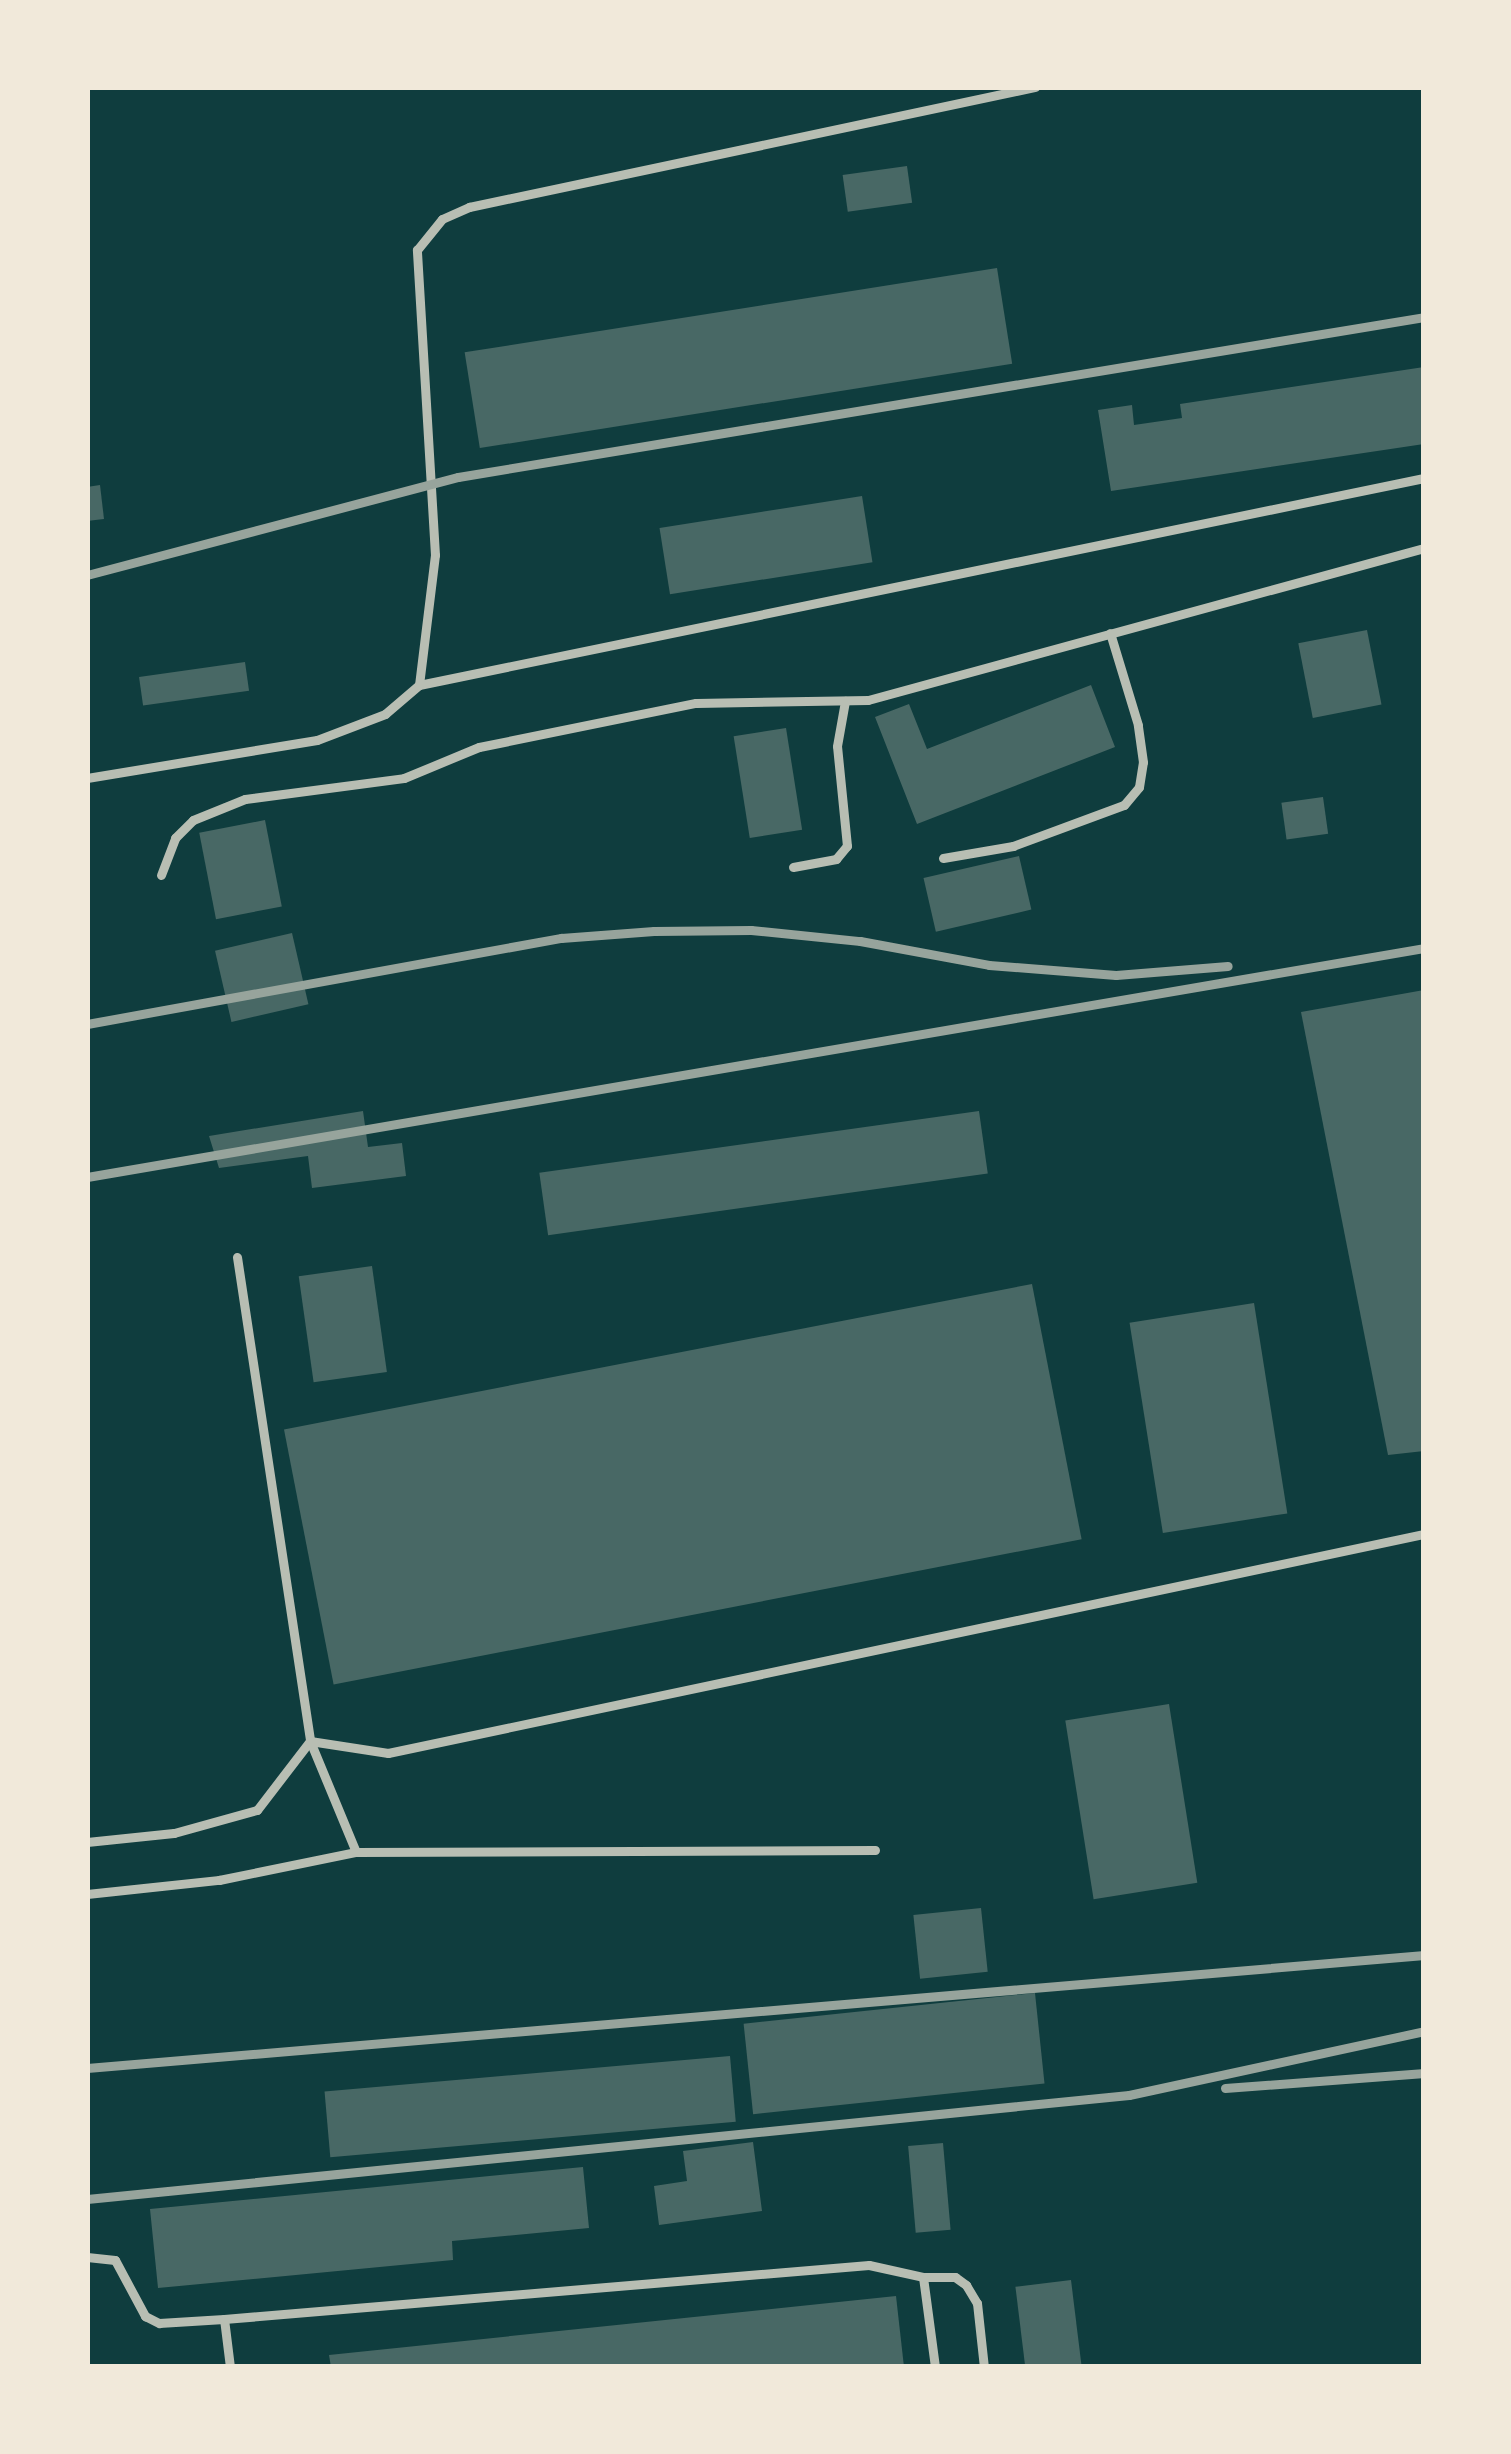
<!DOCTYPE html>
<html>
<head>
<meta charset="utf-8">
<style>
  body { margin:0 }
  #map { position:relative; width:1511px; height:2454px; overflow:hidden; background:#0f3d3e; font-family:"PT Serif",serif }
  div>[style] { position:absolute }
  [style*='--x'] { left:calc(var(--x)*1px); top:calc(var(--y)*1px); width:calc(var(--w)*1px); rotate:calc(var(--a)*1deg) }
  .building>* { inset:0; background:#486865; transform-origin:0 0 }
  .service>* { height:9px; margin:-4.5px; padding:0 4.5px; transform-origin:4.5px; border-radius:4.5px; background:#b8beb3 }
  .rail>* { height:9px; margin:-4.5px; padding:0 4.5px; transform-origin:4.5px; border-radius:4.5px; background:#97a49c }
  span { translate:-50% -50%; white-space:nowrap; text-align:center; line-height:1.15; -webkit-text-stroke:12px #f1e9da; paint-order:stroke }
  .frame { position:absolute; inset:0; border:90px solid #f1e9da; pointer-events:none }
</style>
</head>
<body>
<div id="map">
  <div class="building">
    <i style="left:907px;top:166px;width:37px;height:65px;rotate:82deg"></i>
    <i style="left:997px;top:268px;width:97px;height:539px;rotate:81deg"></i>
    <i style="clip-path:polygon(1424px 367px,1424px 444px,1111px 491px,1098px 410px,1132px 405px,1134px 425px,1182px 418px,1180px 404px)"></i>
    <i style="clip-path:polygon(100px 485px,104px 519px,87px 521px,87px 487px)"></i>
    <i style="left:862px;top:496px;width:67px;height:205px;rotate:81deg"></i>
    <i style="left:1367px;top:630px;width:76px;height:70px;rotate:79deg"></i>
    <i style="left:245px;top:662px;width:29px;height:107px;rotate:82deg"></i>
    <i style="clip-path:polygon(1091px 685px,1115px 747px,917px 824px,875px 717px,909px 704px,927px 749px)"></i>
    <i style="left:786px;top:728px;width:103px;height:53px;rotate:81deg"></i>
    <i style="left:1323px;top:797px;width:37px;height:42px;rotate:82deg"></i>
    <i style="left:265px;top:820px;width:88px;height:67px;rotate:79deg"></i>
    <i style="left:1019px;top:856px;width:55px;height:98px;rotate:77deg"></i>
    <i style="left:292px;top:933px;width:73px;height:79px;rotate:77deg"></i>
    <i style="clip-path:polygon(1424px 990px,1424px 1451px,1388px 1455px,1301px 1012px)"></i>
    <i style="clip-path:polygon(363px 1111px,368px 1147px,402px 1143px,406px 1176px,312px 1188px,308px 1156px,219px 1168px,209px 1136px)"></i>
    <i style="left:979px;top:1111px;width:63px;height:444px;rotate:82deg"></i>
    <i style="left:372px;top:1266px;width:107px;height:74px;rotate:82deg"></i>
    <i style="left:1032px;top:1284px;width:260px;height:762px;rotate:79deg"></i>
    <i style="left:1254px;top:1303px;width:213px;height:126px;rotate:81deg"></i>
    <i style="left:1169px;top:1704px;width:181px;height:105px;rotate:81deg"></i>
    <i style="left:981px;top:1908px;width:64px;height:68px;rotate:84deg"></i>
    <i style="left:1035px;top:1993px;width:91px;height:293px;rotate:84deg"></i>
    <i style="left:730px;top:2056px;width:66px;height:407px;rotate:85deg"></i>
    <i style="clip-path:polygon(753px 2142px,762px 2211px,659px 2225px,654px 2186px,687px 2181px,683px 2151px)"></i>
    <i style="left:943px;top:2143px;width:87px;height:35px;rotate:85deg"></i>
    <i style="clip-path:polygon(583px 2167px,589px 2228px,452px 2241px,453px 2260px,158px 2288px,150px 2209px)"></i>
    <i style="left:1071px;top:2280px;width:88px;height:56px;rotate:83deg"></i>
    <i style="clip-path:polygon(896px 2296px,904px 2367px,331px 2367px,329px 2355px)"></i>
  </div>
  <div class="service">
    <i style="--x:419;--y:685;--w:1026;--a:-11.64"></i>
    <i style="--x:87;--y:778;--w:233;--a:-9.4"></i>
    <i style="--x:317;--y:740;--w:73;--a:-20.9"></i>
    <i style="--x:385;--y:714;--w:45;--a:-40.5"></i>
    <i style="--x:419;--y:685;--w:131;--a:-83"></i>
    <i style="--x:435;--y:555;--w:306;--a:-93.4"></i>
    <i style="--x:417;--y:250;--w:40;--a:-51"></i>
    <i style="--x:442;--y:219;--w:30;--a:-24"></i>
    <i style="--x:469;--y:207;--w:579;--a:-11.97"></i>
    <i style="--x:943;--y:858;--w:71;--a:-9.7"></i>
    <i style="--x:1013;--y:846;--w:118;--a:-20.3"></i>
    <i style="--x:1124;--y:805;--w:23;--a:-50"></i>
    <i style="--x:1139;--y:787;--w:25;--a:-81"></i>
    <i style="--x:1143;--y:762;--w:37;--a:-98"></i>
    <i style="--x:1138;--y:725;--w:96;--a:-106.9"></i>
    <i style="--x:793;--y:867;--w:44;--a:-10.5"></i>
    <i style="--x:836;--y:859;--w:17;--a:-50"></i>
    <i style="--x:847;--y:846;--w:100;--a:-95.7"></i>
    <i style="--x:837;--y:746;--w:46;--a:-79.9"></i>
    <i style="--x:161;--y:875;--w:40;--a:-69"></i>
    <i style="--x:175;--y:838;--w:25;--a:-45"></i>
    <i style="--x:193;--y:820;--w:56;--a:-22"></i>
    <i style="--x:245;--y:799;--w:160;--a:-7.5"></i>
    <i style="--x:404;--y:778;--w:81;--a:-22.5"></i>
    <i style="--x:479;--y:747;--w:221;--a:-11.5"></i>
    <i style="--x:696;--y:703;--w:172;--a:-1"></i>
    <i style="--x:868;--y:700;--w:576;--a:-15.29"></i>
    <i style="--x:237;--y:1257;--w:489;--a:81.4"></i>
    <i style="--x:310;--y:1741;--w:120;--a:67.5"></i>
    <i style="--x:87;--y:1842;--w:87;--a:-5.9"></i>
    <i style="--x:174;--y:1833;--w:86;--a:-15.5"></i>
    <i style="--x:257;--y:1810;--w:87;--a:-52.5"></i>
    <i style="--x:310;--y:1741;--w:79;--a:8.7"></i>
    <i style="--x:388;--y:1753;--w:1059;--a:-11.94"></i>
    <i style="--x:87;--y:1894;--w:133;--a:-6.1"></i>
    <i style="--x:219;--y:1880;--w:140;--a:-11.6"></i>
    <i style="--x:356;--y:1852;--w:519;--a:-0.22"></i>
    <i style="--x:87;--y:2257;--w:28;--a:6"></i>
    <i style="--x:115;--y:2260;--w:64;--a:61.8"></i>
    <i style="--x:145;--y:2316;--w:16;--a:27"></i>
    <i style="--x:159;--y:2323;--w:65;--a:-3.5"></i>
    <i style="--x:923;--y:2277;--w:32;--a:0"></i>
    <i style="--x:955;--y:2277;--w:14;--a:36"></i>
    <i style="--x:966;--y:2285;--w:21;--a:59"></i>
    <i style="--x:977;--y:2303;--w:64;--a:83.8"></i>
    <i style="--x:230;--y:2367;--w:48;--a:-97.1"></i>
    <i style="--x:224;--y:2319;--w:647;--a:-4.79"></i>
    <i style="--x:869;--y:2265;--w:55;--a:12.5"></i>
    <i style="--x:923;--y:2277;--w:91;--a:82.4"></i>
  </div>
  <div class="rail">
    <i style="--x:87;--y:575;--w:384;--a:-14.8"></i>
    <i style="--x:458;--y:477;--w:979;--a:-9.4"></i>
    <i style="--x:87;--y:1024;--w:482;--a:-10.3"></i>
    <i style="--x:561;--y:938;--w:93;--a:-4.3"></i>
    <i style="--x:654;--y:931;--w:97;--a:-0.6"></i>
    <i style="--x:751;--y:930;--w:110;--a:5.8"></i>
    <i style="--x:860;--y:941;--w:131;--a:10.5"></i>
    <i style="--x:989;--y:965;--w:127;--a:4.5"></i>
    <i style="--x:1116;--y:975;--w:112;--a:-4.6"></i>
    <i style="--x:87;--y:1177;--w:1356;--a:-9.72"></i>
    <i style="--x:87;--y:2068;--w:1342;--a:-4.83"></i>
    <i style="--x:1225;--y:2088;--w:200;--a:-4.3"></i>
    <i style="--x:87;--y:2199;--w:1047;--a:-5.7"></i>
    <i style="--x:1129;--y:2095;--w:302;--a:-12.2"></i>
  </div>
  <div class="frame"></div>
</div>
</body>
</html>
